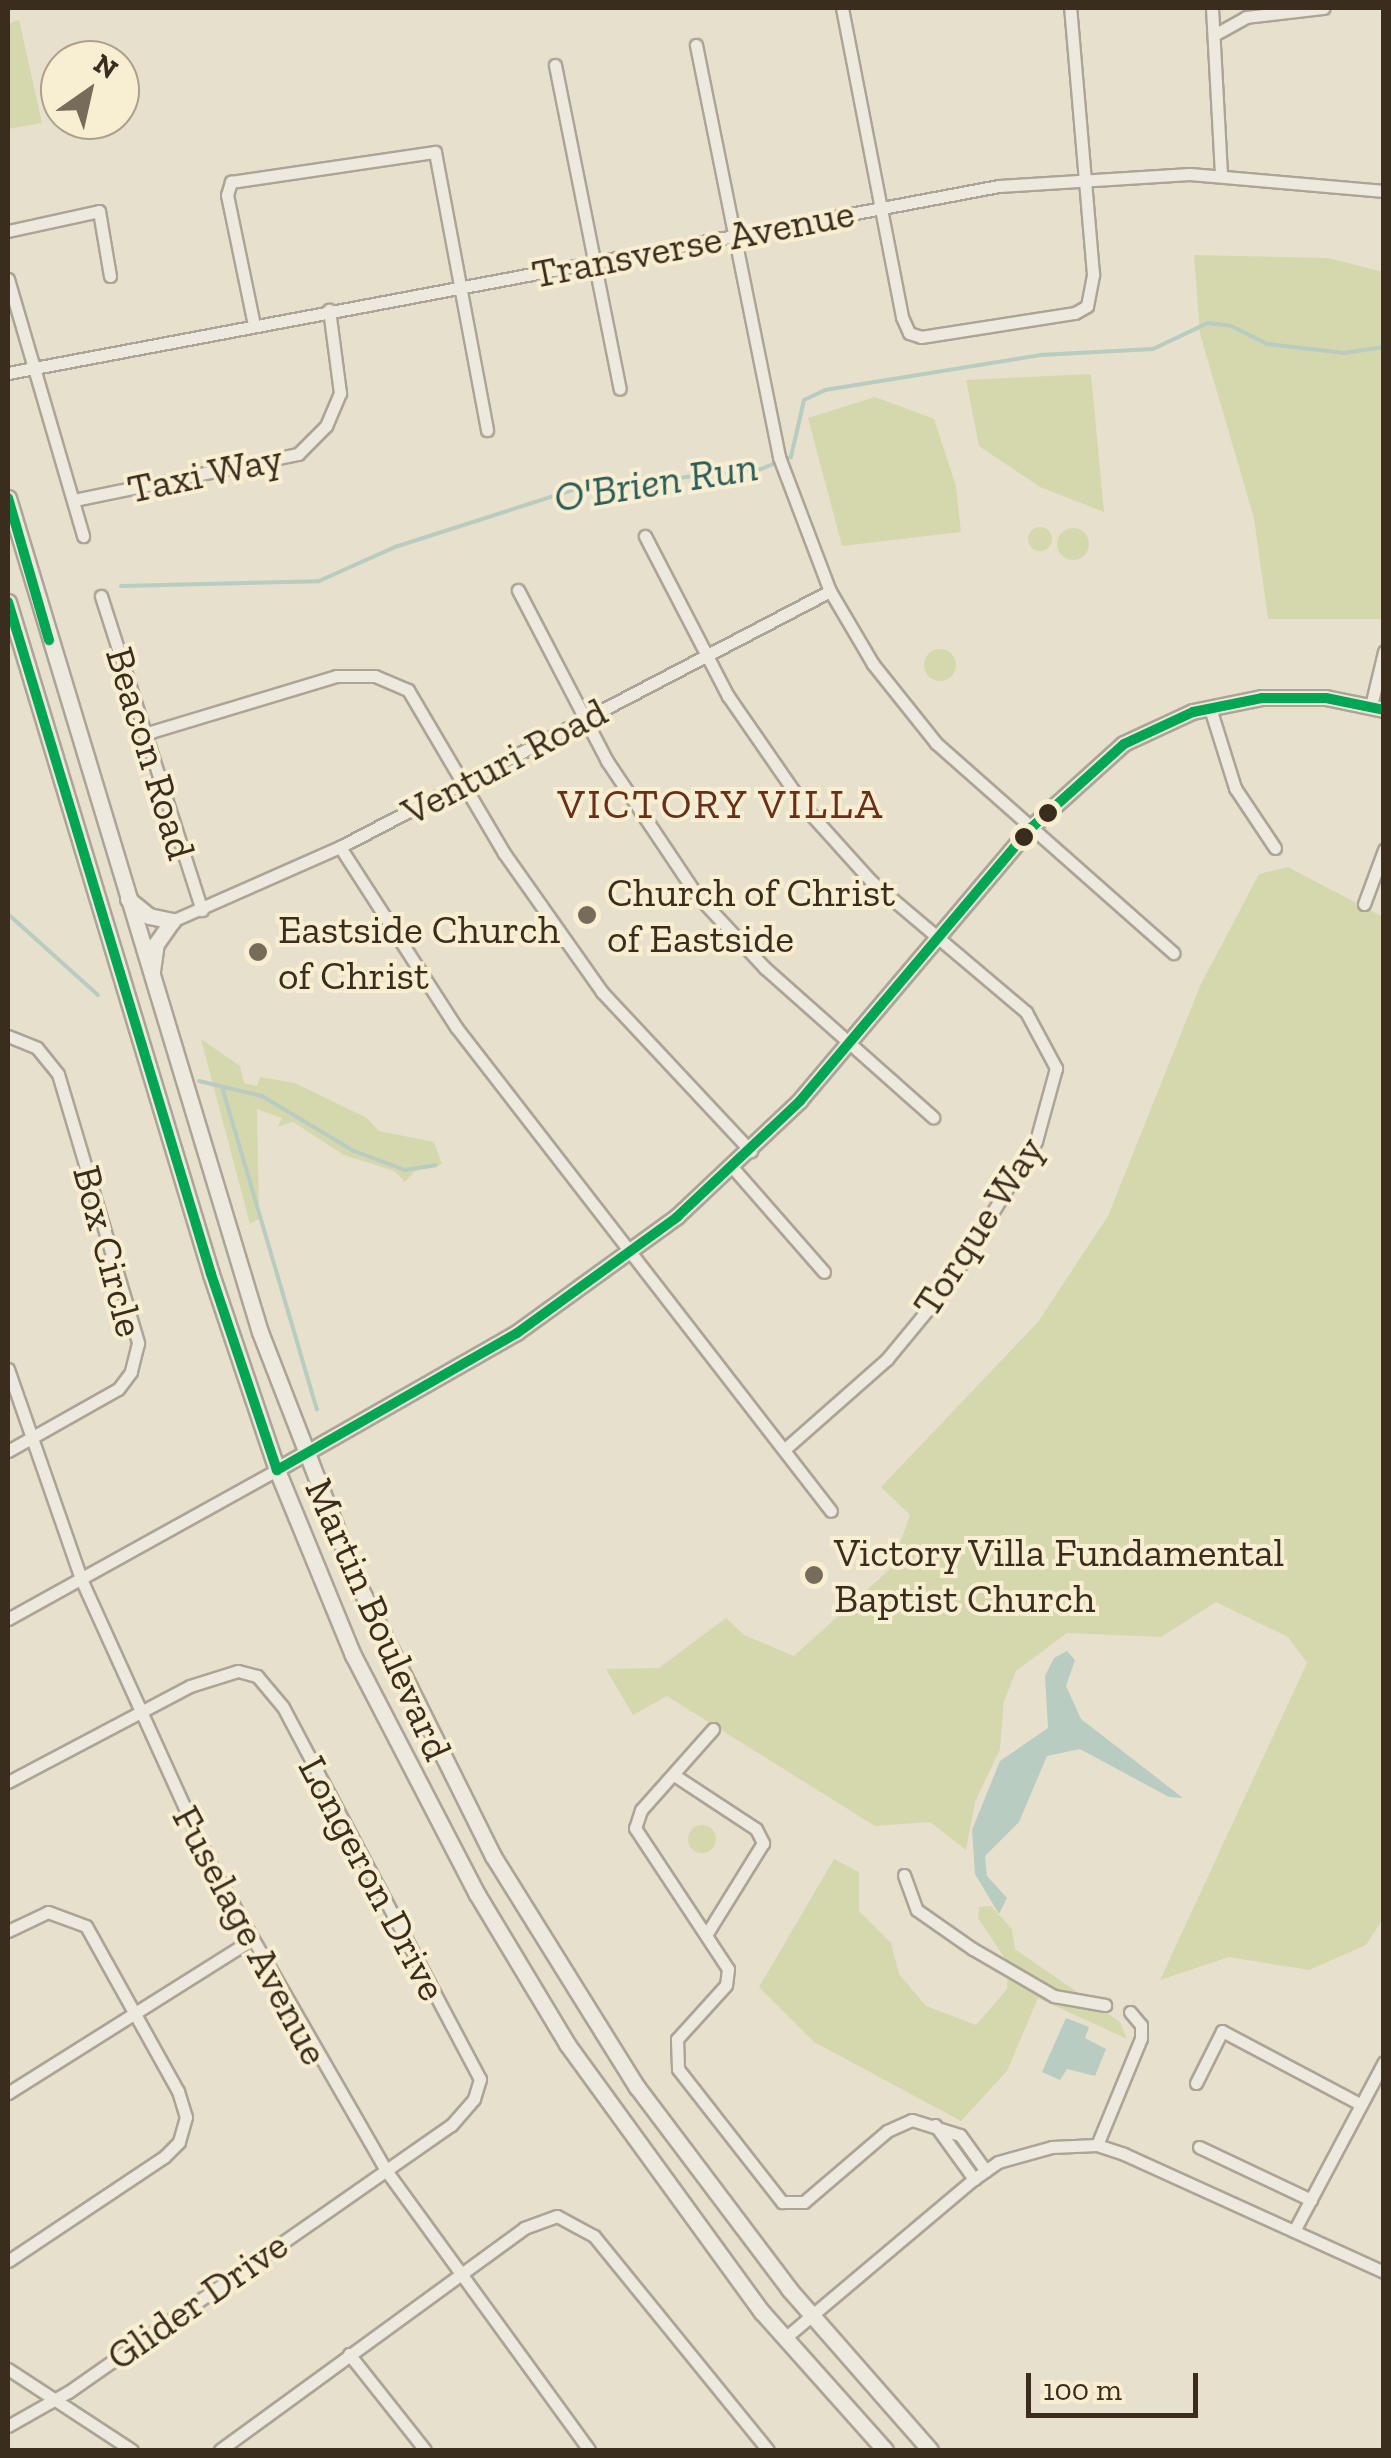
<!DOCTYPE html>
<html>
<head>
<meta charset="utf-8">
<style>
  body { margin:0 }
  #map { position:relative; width:1391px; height:2458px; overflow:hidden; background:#e7e0cc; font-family:"Zilla Slab",serif }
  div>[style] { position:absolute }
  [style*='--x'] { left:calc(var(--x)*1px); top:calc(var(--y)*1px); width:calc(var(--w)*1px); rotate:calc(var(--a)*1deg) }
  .green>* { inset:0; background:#d5d8ad }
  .round { border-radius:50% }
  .water>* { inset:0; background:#b8ccc1 }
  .stream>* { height:4px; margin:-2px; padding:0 2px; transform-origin:2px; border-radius:2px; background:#b8ccc1 }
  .roads { filter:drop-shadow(2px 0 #aca496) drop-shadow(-2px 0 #aca496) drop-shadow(0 2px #aca496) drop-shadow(0 -2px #aca496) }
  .minor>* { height:11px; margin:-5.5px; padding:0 5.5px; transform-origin:5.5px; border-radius:5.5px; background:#eee9de }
  .tertiary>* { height:14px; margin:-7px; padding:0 7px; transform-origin:7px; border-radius:7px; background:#eee9de }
  .secondary>* { height:15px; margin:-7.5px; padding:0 7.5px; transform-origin:7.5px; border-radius:7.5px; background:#eee9de }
  .bus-1>* { height:10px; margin:-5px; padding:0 5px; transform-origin:5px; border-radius:5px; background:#00a651 }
  .dots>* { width:28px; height:28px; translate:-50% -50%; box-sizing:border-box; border:5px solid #f8efd2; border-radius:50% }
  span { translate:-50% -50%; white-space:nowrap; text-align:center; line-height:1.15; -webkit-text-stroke:8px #f8efd2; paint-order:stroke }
  .street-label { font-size:40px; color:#3b2d1d }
  .poi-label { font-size:40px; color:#3b2d1d }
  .left { translate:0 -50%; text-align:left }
  .water-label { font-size:42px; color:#2b5c5c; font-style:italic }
  .neighbourhood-label { font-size:42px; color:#6c2e18; letter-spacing:2.5px }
  .frame { position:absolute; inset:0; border:10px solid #3b2d1d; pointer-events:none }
  .north { position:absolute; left:40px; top:40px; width:100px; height:100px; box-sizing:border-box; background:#f8efd2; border:2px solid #aca18a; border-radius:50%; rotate:34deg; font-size:28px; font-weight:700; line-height:40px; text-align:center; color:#3b2d1d }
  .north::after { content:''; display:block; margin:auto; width:35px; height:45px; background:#776c5a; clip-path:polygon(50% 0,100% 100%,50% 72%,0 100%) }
  .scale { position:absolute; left:1026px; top:2373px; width:172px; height:45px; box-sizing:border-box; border:5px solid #3b2d1d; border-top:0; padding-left:12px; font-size:30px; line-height:35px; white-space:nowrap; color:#3b2d1d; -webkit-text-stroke:8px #f8efd2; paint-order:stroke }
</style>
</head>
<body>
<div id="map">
  <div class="green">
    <i style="clip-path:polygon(19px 20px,42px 123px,8px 129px,8px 24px)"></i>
    <i style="clip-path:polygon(1194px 255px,1328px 258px,1383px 272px,1383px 619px,1268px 619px,1254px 518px,1200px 334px)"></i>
    <i style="clip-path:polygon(1091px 374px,1104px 512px,1040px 487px,979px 446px,966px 380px)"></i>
    <i style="clip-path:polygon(875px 397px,934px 419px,956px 486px,961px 532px,842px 546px,808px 418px)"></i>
    <i class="round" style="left:1028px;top:527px;width:24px;height:24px"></i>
    <i class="round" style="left:1057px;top:528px;width:32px;height:32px"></i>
    <i class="round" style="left:924px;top:649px;width:32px;height:32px"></i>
    <i style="clip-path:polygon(1288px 867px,1383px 917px,1384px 1917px,1366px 1945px,1309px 1970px,1229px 1957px,1160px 1980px,1307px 1663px,1288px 1637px,1216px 1602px,1161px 1637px,1067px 1633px,1016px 1671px,1004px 1701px,1000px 1749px,975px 1802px,966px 1850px,930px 1822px,875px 1826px,667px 1696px,633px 1715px,606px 1669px,659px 1668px,726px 1618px,744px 1635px,794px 1656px,891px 1568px,910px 1515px,881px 1487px,1038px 1322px,1108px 1216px,1200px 986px,1259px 874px)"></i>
    <i style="clip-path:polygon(201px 1039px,240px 1066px,244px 1083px,257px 1086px,260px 1077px,295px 1083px,367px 1118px,379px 1131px,434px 1142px,442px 1164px,415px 1171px,405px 1182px,394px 1171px,344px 1155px,293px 1122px,277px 1127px,282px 1118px,257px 1109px,259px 1219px,250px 1224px)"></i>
    <i class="round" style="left:688px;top:1825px;width:28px;height:28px"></i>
    <i style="clip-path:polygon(834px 1859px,859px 1872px,859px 1911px,891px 1943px,899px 1974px,926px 2006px,976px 2025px,1007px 1989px,1008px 1963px,978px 1918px,979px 1907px,991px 1906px,1012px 1929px,1015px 1949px,1120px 2022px,1127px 2039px,1038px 1998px,1007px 2071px,961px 2121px,814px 2042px,759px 1987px)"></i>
  </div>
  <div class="water">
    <i style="clip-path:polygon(1067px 1651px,1075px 1660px,1066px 1686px,1081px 1719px,1183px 1798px,1169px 1797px,1080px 1749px,1047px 1756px,1019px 1822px,985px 1856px,987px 1876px,1007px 1898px,999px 1914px,975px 1874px,972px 1830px,1000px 1761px,1048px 1728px,1045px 1676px,1054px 1658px)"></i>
    <i style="clip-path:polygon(1066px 2018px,1089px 2027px,1085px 2038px,1106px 2049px,1095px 2076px,1067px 2069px,1060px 2080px,1042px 2072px)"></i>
  </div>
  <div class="stream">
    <i style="--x:121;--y:586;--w:198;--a:-1.4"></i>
    <i style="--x:319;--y:581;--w:83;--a:-24.1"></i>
    <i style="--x:395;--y:547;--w:190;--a:-17.8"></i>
    <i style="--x:576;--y:489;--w:186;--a:-6.2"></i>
    <i style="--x:761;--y:469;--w:32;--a:-22"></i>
    <i style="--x:791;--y:457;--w:58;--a:-77.2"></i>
    <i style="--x:804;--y:400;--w:23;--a:-25"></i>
    <i style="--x:825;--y:390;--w:218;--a:-9.2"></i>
    <i style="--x:1040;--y:355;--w:113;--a:-3"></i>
    <i style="--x:1153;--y:349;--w:61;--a:-25.3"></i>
    <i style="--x:1208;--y:323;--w:23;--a:7"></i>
    <i style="--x:1231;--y:326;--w:40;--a:26.6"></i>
    <i style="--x:1267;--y:344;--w:78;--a:6.7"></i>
    <i style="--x:1344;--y:353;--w:40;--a:-8.5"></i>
    <i style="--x:8;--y:914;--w:121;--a:42"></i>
    <i style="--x:199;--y:1081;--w:65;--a:13.4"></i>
    <i style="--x:262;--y:1096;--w:107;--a:30.9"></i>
    <i style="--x:354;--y:1151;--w:54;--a:20.4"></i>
    <i style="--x:405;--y:1170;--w:31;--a:-9"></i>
    <i style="--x:222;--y:1087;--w:336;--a:73.6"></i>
  </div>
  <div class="roads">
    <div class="minor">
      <i style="--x:842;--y:8;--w:315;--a:79"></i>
      <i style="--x:902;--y:317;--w:17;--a:66"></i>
      <i style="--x:909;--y:333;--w:13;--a:18"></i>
      <i style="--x:921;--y:337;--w:156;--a:-8.9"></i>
      <i style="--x:1075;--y:313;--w:14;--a:-30"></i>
      <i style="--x:1087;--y:306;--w:33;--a:-79"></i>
      <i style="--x:1093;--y:274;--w:267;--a:-94.9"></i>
      <i style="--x:1212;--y:8;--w:167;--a:86.9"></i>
      <i style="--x:1214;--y:35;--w:37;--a:-29"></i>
      <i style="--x:1246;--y:17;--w:78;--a:-6.7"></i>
      <i style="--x:696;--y:45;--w:420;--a:78.6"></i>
      <i style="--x:779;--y:457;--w:143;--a:69.2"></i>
      <i style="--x:830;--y:591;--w:85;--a:59.5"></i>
      <i style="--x:873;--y:664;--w:101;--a:51.4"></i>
      <i style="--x:936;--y:743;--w:317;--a:41.5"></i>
      <i style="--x:555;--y:65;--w:330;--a:78.7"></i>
      <i style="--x:8;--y:231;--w:93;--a:-12.4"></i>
      <i style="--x:99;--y:211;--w:66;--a:80.4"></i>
      <i style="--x:8;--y:279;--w:268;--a:73.7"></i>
      <i style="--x:254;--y:325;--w:133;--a:-101.7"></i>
      <i style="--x:227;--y:195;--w:14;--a:-73"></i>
      <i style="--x:231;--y:182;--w:206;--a:-8.4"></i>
      <i style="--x:435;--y:152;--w:283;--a:79.4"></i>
      <i style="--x:8;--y:373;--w:1008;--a:-10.69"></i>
      <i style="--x:999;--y:186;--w:191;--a:-3.6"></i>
      <i style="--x:1190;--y:174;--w:195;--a:5"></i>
      <i style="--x:74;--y:500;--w:229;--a:-11.6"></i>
      <i style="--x:298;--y:454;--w:40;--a:-45"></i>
      <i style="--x:326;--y:426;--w:36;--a:-67"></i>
      <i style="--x:340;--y:393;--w:84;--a:-97.5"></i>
      <i style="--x:645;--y:536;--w:180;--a:62.6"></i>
      <i style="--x:728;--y:696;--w:139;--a:55.3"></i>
      <i style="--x:807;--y:810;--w:96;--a:48"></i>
      <i style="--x:871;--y:881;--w:203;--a:40.2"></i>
      <i style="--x:1026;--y:1012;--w:64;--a:61.8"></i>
      <i style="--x:1056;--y:1068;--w:76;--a:105.3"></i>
      <i style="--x:1036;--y:1141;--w:169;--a:121.4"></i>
      <i style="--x:948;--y:1285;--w:96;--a:129.5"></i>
      <i style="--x:887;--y:1359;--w:135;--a:138.6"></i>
      <i style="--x:518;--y:590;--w:193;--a:62.5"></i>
      <i style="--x:607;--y:761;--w:160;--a:56.2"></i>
      <i style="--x:696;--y:894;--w:101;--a:47"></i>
      <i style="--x:765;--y:968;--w:225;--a:41.6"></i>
      <i style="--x:101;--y:596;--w:330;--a:72.2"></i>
      <i style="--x:1371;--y:706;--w:56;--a:-76.5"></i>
      <i style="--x:1210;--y:708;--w:84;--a:72.6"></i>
      <i style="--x:1235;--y:788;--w:72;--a:56.3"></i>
      <i style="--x:144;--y:734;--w:201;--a:-16.8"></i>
      <i style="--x:336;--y:676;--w:39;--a:0"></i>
      <i style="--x:375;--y:676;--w:36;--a:23"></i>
      <i style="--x:408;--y:690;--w:189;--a:59.5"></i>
      <i style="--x:504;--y:853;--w:170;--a:54.8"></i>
      <i style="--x:602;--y:992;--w:218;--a:46.9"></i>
      <i style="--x:340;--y:847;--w:214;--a:57.2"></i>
      <i style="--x:456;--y:1027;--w:612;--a:52.23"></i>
      <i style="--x:1364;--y:904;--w:58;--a:-69.7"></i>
      <i style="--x:172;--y:921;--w:184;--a:-23.8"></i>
      <i style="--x:340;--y:847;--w:553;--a:-27.58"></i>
      <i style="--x:8;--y:1036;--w:31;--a:22"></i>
      <i style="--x:37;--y:1048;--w:33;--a:51"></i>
      <i style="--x:58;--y:1074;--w:281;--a:73.4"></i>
      <i style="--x:138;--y:1343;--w:30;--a:104"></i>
      <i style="--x:131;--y:1372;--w:21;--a:127"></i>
      <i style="--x:118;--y:1389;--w:126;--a:150.6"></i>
      <i style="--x:733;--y:1168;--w:138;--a:48.8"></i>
      <i style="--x:8;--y:1369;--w:222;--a:70.8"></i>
      <i style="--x:81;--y:1579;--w:315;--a:65.6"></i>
      <i style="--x:211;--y:1866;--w:349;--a:60.1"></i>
      <i style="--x:385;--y:2169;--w:347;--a:54"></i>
      <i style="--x:8;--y:1619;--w:308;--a:-29"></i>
      <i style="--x:713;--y:1729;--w:108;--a:131.6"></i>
      <i style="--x:641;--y:1810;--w:19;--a:108"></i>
      <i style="--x:635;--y:1828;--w:169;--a:56.6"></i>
      <i style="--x:728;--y:1969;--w:16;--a:97"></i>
      <i style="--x:726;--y:1985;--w:73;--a:132.2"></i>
      <i style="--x:677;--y:2039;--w:30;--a:88"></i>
      <i style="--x:678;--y:2069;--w:169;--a:52"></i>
      <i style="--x:782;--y:2202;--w:22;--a:0"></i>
      <i style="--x:804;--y:2202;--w:109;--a:-40.5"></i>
      <i style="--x:887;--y:2131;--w:27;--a:-24"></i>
      <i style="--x:912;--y:2120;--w:50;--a:17.4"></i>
      <i style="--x:960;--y:2135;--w:44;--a:54.2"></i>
      <i style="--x:674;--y:1775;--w:98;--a:33.4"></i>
      <i style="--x:756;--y:1829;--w:16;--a:63"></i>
      <i style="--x:763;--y:1843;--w:108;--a:121.8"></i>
      <i style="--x:8;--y:1782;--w:206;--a:-27.8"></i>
      <i style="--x:190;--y:1686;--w:50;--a:-17.4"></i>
      <i style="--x:238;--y:1671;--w:20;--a:15"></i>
      <i style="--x:257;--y:1676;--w:40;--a:50"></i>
      <i style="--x:283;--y:1707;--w:421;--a:62.1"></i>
      <i style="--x:480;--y:2079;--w:21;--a:107"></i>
      <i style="--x:474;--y:2099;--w:35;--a:131"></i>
      <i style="--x:451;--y:2125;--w:467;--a:145.1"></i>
      <i style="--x:68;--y:2392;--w:69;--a:150.5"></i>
      <i style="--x:904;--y:1875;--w:37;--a:70"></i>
      <i style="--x:917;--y:1910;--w:68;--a:34.9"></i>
      <i style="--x:973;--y:1949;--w:94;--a:30.1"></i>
      <i style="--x:1054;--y:1996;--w:52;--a:10"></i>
      <i style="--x:8;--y:1931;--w:44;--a:-25.4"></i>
      <i style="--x:48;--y:1912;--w:40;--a:20.2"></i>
      <i style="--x:86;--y:1926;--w:189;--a:60.9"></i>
      <i style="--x:178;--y:2091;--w:27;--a:73"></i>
      <i style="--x:186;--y:2117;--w:26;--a:106"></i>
      <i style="--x:179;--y:2142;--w:21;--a:135"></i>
      <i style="--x:164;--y:2157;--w:187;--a:146.3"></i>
      <i style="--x:1196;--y:2083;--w:58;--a:-63.4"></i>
      <i style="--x:1222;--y:2031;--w:156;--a:27.9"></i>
      <i style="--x:8;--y:2093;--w:287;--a:-32.2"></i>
      <i style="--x:935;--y:2125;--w:67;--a:54.2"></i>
      <i style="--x:1097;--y:2145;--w:116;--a:-67.6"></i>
      <i style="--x:1141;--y:2038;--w:13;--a:-90"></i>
      <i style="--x:1141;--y:2025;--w:17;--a:-130"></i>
      <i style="--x:1199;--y:2147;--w:124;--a:25.3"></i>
      <i style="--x:1294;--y:2231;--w:191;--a:-62"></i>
      <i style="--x:785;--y:2338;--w:247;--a:-40.1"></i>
      <i style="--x:974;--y:2179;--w:29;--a:-35"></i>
      <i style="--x:998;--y:2162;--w:56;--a:-15.5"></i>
      <i style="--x:1052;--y:2147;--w:45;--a:-2.5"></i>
      <i style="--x:1097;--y:2145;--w:28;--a:18"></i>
      <i style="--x:1124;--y:2154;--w:286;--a:24.4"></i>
      <i style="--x:349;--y:2354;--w:122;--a:51.6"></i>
      <i style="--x:8;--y:2369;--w:148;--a:33.2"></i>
      <i style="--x:220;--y:2450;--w:376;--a:-36.1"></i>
      <i style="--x:524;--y:2228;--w:35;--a:-20"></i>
      <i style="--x:557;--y:2216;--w:42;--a:28.4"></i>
      <i style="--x:594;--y:2236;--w:276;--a:50.9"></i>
    </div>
    <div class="tertiary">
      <i style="--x:277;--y:1470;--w:276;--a:-29.7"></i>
      <i style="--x:517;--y:1333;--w:198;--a:-35.9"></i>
      <i style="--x:677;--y:1217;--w:169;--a:-43.3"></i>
      <i style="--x:800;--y:1101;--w:358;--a:-49.8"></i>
      <i style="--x:1031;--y:828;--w:125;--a:-42.1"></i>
      <i style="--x:1124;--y:744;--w:76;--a:-24.9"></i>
      <i style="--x:1193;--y:712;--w:70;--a:-11.5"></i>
      <i style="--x:1262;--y:698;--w:64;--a:0"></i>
      <i style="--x:1326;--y:698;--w:59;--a:11.7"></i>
    </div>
    <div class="secondary">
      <i style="--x:8;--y:498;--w:871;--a:73.19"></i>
      <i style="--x:260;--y:1332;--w:266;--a:68.8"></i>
      <i style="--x:356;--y:1580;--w:308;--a:63.6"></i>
      <i style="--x:493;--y:1856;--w:272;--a:58.1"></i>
      <i style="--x:637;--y:2087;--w:253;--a:53"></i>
      <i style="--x:789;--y:2289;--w:214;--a:48.8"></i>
      <i style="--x:8;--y:602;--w:702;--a:73.19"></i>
      <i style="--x:211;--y:1274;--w:207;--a:71.4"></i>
      <i style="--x:277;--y:1470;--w:200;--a:67.7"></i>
      <i style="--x:353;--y:1655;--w:269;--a:62.6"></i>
      <i style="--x:477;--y:1894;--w:175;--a:59"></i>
      <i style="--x:567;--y:2044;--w:331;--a:54"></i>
      <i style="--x:762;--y:2312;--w:185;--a:48.3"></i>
      <i style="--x:128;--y:899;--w:27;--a:39"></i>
      <i style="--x:149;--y:916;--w:24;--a:12"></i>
      <i style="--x:152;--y:971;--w:27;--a:-82"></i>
      <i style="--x:156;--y:944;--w:28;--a:-55"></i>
    </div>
  </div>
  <div class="bus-1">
    <i style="--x:8;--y:498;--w:148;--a:73.9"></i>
    <i style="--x:8;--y:602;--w:702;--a:73.19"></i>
    <i style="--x:211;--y:1274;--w:207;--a:71.4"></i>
    <i style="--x:277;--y:1470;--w:276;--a:-29.7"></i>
    <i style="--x:517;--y:1333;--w:198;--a:-35.9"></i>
    <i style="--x:677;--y:1217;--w:169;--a:-43.3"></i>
    <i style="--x:800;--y:1101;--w:358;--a:-49.8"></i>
    <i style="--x:1031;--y:828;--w:125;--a:-42.1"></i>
    <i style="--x:1124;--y:744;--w:76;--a:-24.9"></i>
    <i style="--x:1193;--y:712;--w:70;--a:-11.5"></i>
    <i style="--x:1262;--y:698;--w:64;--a:0"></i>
    <i style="--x:1326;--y:698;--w:59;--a:11.7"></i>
  </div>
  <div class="dots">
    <i style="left:1048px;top:813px;background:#3b2d1d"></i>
    <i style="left:1024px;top:837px;background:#3b2d1d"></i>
    <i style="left:587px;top:915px;background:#776c5a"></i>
    <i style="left:258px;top:952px;background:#776c5a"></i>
    <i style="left:814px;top:1575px;background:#776c5a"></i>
  </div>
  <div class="street-label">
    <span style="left:693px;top:243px;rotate:-11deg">Transverse Avenue</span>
    <span style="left:205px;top:473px;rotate:-12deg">Taxi Way</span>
    <span style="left:151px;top:753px;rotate:73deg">Beacon Road</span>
    <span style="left:504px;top:761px;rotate:-28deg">Venturi Road</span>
    <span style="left:978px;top:1226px;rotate:-57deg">Torque Way</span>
    <span style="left:109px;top:1251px;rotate:75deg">Box Circle</span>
    <span style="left:379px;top:1619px;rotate:66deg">Martin Boulevard</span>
    <span style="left:373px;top:1878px;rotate:62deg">Longeron Drive</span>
    <span style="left:251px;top:1935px;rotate:62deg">Fuselage Avenue</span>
    <span style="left:197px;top:2300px;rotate:-35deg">Glider Drive</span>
  </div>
  <div class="poi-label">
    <span class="left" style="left:607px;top:915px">Church of Christ<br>of Eastside</span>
    <span class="left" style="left:278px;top:952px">Eastside Church<br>of Christ</span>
    <span class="left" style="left:834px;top:1575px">Victory Villa Fundamental<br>Baptist Church</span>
  </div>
  <div class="water-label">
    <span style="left:656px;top:482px;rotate:-9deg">O'Brien Run</span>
  </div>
  <div class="neighbourhood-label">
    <span style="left:721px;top:804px">VICTORY VILLA</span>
  </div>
  <div class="frame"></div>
  <div class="north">N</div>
  <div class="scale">100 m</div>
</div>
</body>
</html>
